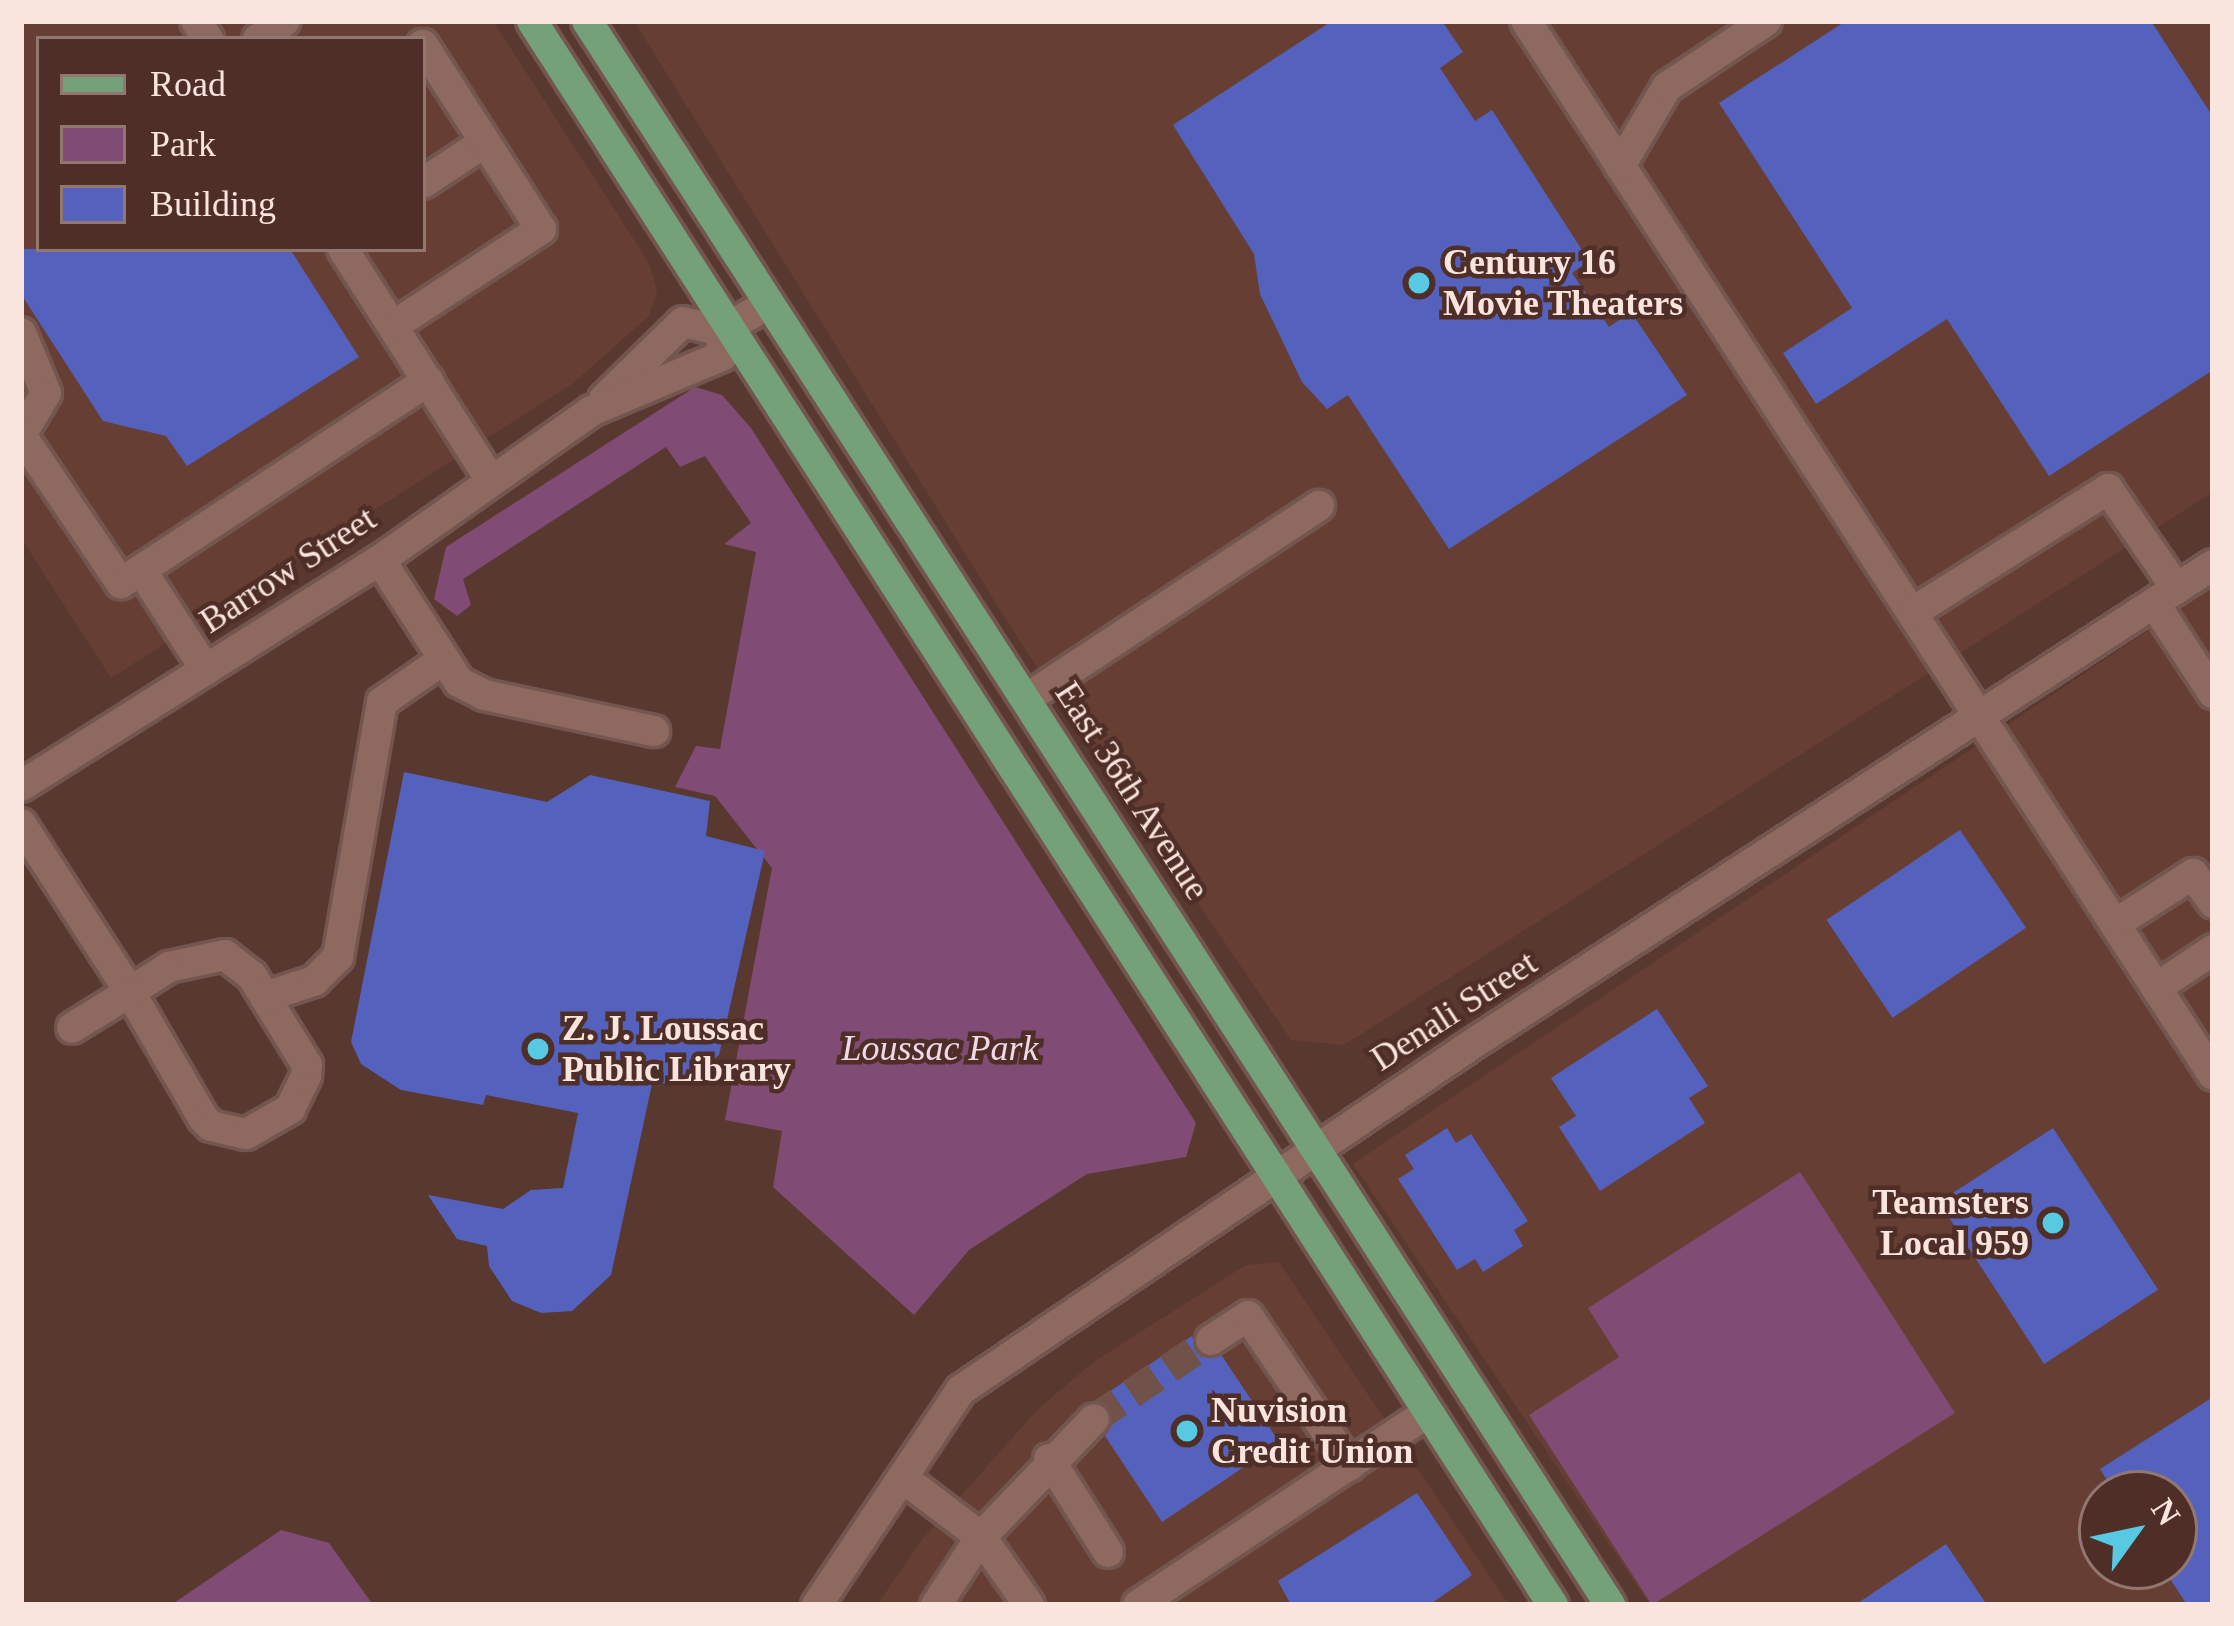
<!DOCTYPE html>
<html>
<head>
<meta charset="utf-8">
<style>
  body { margin:0 }
  #map { position:relative; width:2234px; height:1626px; overflow:hidden; background:#593830; font-family:"Times New Roman",serif }
  div>[style] { position:absolute }
  [style*='--x'] { left:calc(var(--x)*1px); top:calc(var(--y)*1px); width:calc(var(--w)*1px); rotate:calc(var(--a)*1deg) }
  .built>* { inset:0; background:#673e34 }
  .green>* { inset:0; background:#804b75 }
  .building>* { inset:0; background:#5562bd; transform-origin:0 0 }
  .minor-tunnel>* { height:30px; margin-top:-15px; transform-origin:0; background:repeating-linear-gradient(90deg,#71524a 0 30px,transparent 0 45px) }
  .roads { filter:drop-shadow(3px 0 #72564f) drop-shadow(-3px 0 #72564f) drop-shadow(0 3px #72564f) drop-shadow(0 -3px #72564f) }
  .minor>* { height:30px; margin:-15px; padding:0 15px; transform-origin:15px; border-radius:15px; background:#8e6960 }
  .major>* { height:30px; margin:-15px; padding:0 15px; transform-origin:15px; border-radius:15px; background:#75a17a }
  .dots>* { width:33px; height:33px; translate:-50% -50%; box-sizing:border-box; border:6px solid #4e2e26; border-radius:50% }
  span { translate:-50% -50%; white-space:nowrap; text-align:center; line-height:1.15; -webkit-text-stroke:9px #4e2e26; paint-order:stroke }
  .poi-label { font-size:36px; color:#f9e4de; font-weight:700 }
  .left { translate:0 -50%; text-align:left }
  .right { translate:-100% -50%; text-align:right }
  .street-label { font-size:36px; color:#f9e4de }
  .park-label { font-size:36px; color:#f1d9eb; font-style:italic }
  .frame { position:absolute; inset:0; border:24px solid #f9e4de; pointer-events:none }
  .legend { position:absolute; left:36px; top:36px; width:390px; height:216px; box-sizing:border-box; background:#4e2e26; border:3px solid #927770; margin:0; padding:15px 21px; list-style:none; font-size:36px; color:#f9e4de }
  .legend li { display:flex; align-items:center; gap:24px; height:60px }
  .legend b { width:60px; border:3px solid #927770 }
  .north { position:absolute; left:2078px; top:1470px; width:120px; height:120px; box-sizing:border-box; background:#4e2e26; border:3px solid #927770; border-radius:50%; rotate:57deg; font-size:33px; font-weight:700; line-height:48px; text-align:center; color:#f9e4de }
  .north::after { content:''; display:block; margin:auto; width:42px; height:54px; background:#57c9e2; clip-path:polygon(50% 0,100% 100%,50% 72%,0 100%) }
</style>
</head>
<body>
<div id="map">
  <div class="built">
    <i style="clip-path:polygon(evenodd,21px 21px,493px 21px,649px 263px,657px 291px,649px 316px,572px 384px,111px 678px,21px 538px,21px 21px,39px 39px,423px 39px,423px 249px,39px 249px,39px 39px)"></i>
    <i style="clip-path:polygon(634px 21px,2213px 21px,2213px 492px,1344px 1045px,1291px 1040px,1022px 645px)"></i>
    <i style="clip-path:polygon(evenodd,2213px 587px,2213px 1605px,1650px 1605px,1353px 1164px,2213px 587px,2102px 1494px,2174px 1494px,2174px 1566px,2102px 1566px,2102px 1494px)"></i>
    <i style="clip-path:polygon(1279px 1262px,1509px 1605px,877px 1605px,920px 1542px,1038px 1409px,1095px 1361px,1246px 1265px)"></i>
  </div>
  <div class="green">
    <i style="clip-path:polygon(695px 387px,722px 395px,751px 428px,1196px 1123px,1186px 1157px,1087px 1174px,969px 1250px,914px 1315px,773px 1187px,782px 1131px,725px 1120px,772px 868px,715px 796px,675px 787px,696px 746px,720px 749px,756px 552px,724px 544px,751px 523px,705px 456px,680px 467px,666px 447px,463px 579px,471px 605px,457px 616px,434px 599px,446px 547px)"></i>
    <i style="clip-path:polygon(1800px 1172px,1955px 1413px,1652px 1605px,1529px 1415px,1619px 1357px,1588px 1308px)"></i>
    <i style="clip-path:polygon(281px 1530px,329px 1543px,373px 1605px,171px 1605px)"></i>
  </div>
  <div class="building">
    <i style="clip-path:polygon(1332px 21px,1442px 21px,1463px 52px,1440px 68px,1475px 121px,1492px 110px,1589px 261px,1572px 273px,1609px 327px,1631px 312px,1687px 395px,1449px 549px,1348px 395px,1327px 409px,1302px 382px,1260px 294px,1254px 254px,1173px 125px)"></i>
    <i style="clip-path:polygon(1846px 21px,2151px 21px,2213px 117px,2213px 370px,2049px 476px,1947px 319px,1816px 404px,1783px 353px,1852px 308px,1719px 103px)"></i>
    <i style="clip-path:polygon(21px 249px,290px 249px,359px 357px,187px 466px,166px 436px,103px 421px,21px 294px)"></i>
    <i style="clip-path:polygon(404px 772px,547px 802px,590px 775px,710px 801px,706px 836px,765px 851px,719px 1055px,684px 1082px,652px 1084px,611px 1275px,572px 1311px,541px 1313px,512px 1301px,489px 1266px,487px 1246px,457px 1239px,428px 1195px,503px 1209px,531px 1190px,563px 1188px,578px 1113px,486px 1095px,483px 1105px,401px 1090px,361px 1064px,351px 1042px)"></i>
    <i style="left:1960px;top:830px;width:118px;height:161px;rotate:56deg"></i>
    <i style="clip-path:polygon(1657px 1009px,1708px 1086px,1689px 1098px,1705px 1123px,1600px 1191px,1559px 1127px,1576px 1116px,1551px 1078px)"></i>
    <i style="clip-path:polygon(1447px 1128px,1456px 1143px,1471px 1134px,1528px 1221px,1514px 1230px,1523px 1246px,1483px 1272px,1475px 1259px,1457px 1270px,1398px 1179px,1414px 1169px,1405px 1155px)"></i>
    <i style="left:2053px;top:1128px;width:193px;height:136px;rotate:57deg"></i>
    <i style="clip-path:polygon(1192px 1336px,1201px 1357px,1222px 1356px,1280px 1443px,1162px 1522px,1105px 1436px,1113px 1415px,1097px 1400px)"></i>
    <i style="clip-path:polygon(2213px 1397px,2213px 1605px,2187px 1605px,2162px 1566px,2174px 1566px,2174px 1494px,2116px 1494px,2100px 1469px)"></i>
    <i style="clip-path:polygon(1417px 1493px,1472px 1575px,1429px 1605px,1291px 1605px,1278px 1581px)"></i>
    <i style="clip-path:polygon(1946px 1544px,1987px 1605px,1855px 1605px)"></i>
  </div>
  <div class="minor-tunnel">
    <i style="--x:1094;--y:1419;--w:141;--a:-34"></i>
  </div>
  <div class="roads">
    <div class="minor">
      <i style="--x:196;--y:21;--w:22;--a:56"></i>
      <i style="--x:1526;--y:21;--w:1258;--a:56.9"></i>
      <i style="--x:258;--y:39;--w:32;--a:-34"></i>
      <i style="--x:1620;--y:166;--w:92;--a:-59.3"></i>
      <i style="--x:1667;--y:87;--w:119;--a:-33.7"></i>
      <i style="--x:423;--y:183;--w:74;--a:-33.5"></i>
      <i style="--x:343;--y:249;--w:271;--a:57.4"></i>
      <i style="--x:393;--y:326;--w:177;--a:-33.2"></i>
      <i style="--x:541;--y:229;--w:219;--a:-122.7"></i>
      <i style="--x:21;--y:333;--w:65;--a:67.4"></i>
      <i style="--x:46;--y:393;--w:49;--a:120.8"></i>
      <i style="--x:604;--y:399;--w:110;--a:-44.3"></i>
      <i style="--x:683;--y:322;--w:40;--a:13"></i>
      <i style="--x:722;--y:331;--w:53;--a:-30.4"></i>
      <i style="--x:21;--y:435;--w:179;--a:56"></i>
      <i style="--x:121;--y:583;--w:24;--a:-33"></i>
      <i style="--x:141;--y:570;--w:119;--a:57"></i>
      <i style="--x:380;--y:560;--w:145;--a:57.1"></i>
      <i style="--x:459;--y:682;--w:28;--a:27"></i>
      <i style="--x:484;--y:695;--w:174;--a:12"></i>
      <i style="--x:141;--y:570;--w:344;--a:-33.4"></i>
      <i style="--x:2154;--y:603;--w:108;--a:56.8"></i>
      <i style="--x:1913;--y:612;--w:231;--a:-32.2"></i>
      <i style="--x:2108;--y:489;--w:121;--a:55.4"></i>
      <i style="--x:1026;--y:699;--w:351;--a:-33.4"></i>
      <i style="--x:21;--y:786;--w:424;--a:-32.2"></i>
      <i style="--x:380;--y:560;--w:258;--a:-35.2"></i>
      <i style="--x:591;--y:411;--w:142;--a:-22.8"></i>
      <i style="--x:722;--y:356;--w:25;--a:-90"></i>
      <i style="--x:21;--y:824;--w:200;--a:57"></i>
      <i style="--x:130;--y:992;--w:146;--a:59.9"></i>
      <i style="--x:203;--y:1118;--w:11;--a:45"></i>
      <i style="--x:211;--y:1126;--w:36;--a:13"></i>
      <i style="--x:246;--y:1134;--w:51;--a:-29.6"></i>
      <i style="--x:290;--y:1109;--w:37;--a:-64"></i>
      <i style="--x:306;--y:1076;--w:11;--a:-85"></i>
      <i style="--x:307;--y:1065;--w:105;--a:-121.7"></i>
      <i style="--x:252;--y:976;--w:34;--a:-142"></i>
      <i style="--x:225;--y:955;--w:57;--a:167.9"></i>
      <i style="--x:169;--y:967;--w:46;--a:147.3"></i>
      <i style="--x:130;--y:992;--w:68;--a:148.2"></i>
      <i style="--x:2115;--y:924;--w:93;--a:-32.7"></i>
      <i style="--x:2193;--y:874;--w:35;--a:55"></i>
      <i style="--x:2156;--y:988;--w:69;--a:-33.7"></i>
      <i style="--x:265;--y:997;--w:52;--a:-18.1"></i>
      <i style="--x:314;--y:981;--w:34;--a:-45"></i>
      <i style="--x:338;--y:957;--w:259;--a:-80.2"></i>
      <i style="--x:382;--y:702;--w:75;--a:-34.7"></i>
      <i style="--x:1211;--y:1340;--w:44;--a:-33"></i>
      <i style="--x:1248;--y:1316;--w:181;--a:55.8"></i>
      <i style="--x:1049;--y:1459;--w:110;--a:57.6"></i>
      <i style="--x:903;--y:1478;--w:98;--a:37.1"></i>
      <i style="--x:981;--y:1537;--w:83;--a:54.8"></i>
      <i style="--x:817;--y:1605;--w:259;--a:-56.2"></i>
      <i style="--x:961;--y:1390;--w:619;--a:-34.07"></i>
      <i style="--x:1474;--y:1043;--w:880;--a:-32.9"></i>
      <i style="--x:936;--y:1605;--w:82;--a:-56.5"></i>
      <i style="--x:981;--y:1537;--w:163;--a:-46.2"></i>
      <i style="--x:1138;--y:1605;--w:347;--a:-33.6"></i>
    </div>
    <div class="major">
      <i style="--x:532;--y:21;--w:1885;--a:57.2"></i>
      <i style="--x:587;--y:21;--w:1886;--a:57.14"></i>
    </div>
  </div>
  <div class="dots">
    <i style="left:1419px;top:283px;background:#57c9e2"></i>
    <i style="left:538px;top:1049px;background:#57c9e2"></i>
    <i style="left:2053px;top:1223px;background:#57c9e2"></i>
    <i style="left:1187px;top:1431px;background:#57c9e2"></i>
  </div>
  <div class="poi-label">
    <span class="left" style="left:1443px;top:283px">Century 16<br>Movie Theaters</span>
    <span class="left" style="left:562px;top:1049px">Z. J. Loussac<br>Public Library</span>
    <span class="right" style="left:2029px;top:1223px">Teamsters<br>Local 959</span>
    <span class="left" style="left:1211px;top:1431px">Nuvision<br>Credit Union</span>
  </div>
  <div class="street-label">
    <span style="left:288px;top:570px;rotate:-33deg">Barrow Street</span>
    <span style="left:1132px;top:791px;rotate:57deg">East 36th Avenue</span>
    <span style="left:1454px;top:1011px;rotate:-33deg">Denali Street</span>
  </div>
  <div class="park-label">
    <span style="left:940px;top:1049px">Loussac Park</span>
  </div>
  <div class="frame"></div>
  <ul class="legend">
  <li><b style="height:15px;background:#75a17a"></b>Road</li>
  <li><b style="height:33px;background:#804b75"></b>Park</li>
  <li><b style="height:33px;background:#5562bd"></b>Building</li>
  </ul>
  <div class="north">N</div>
</div>
</body>
</html>
